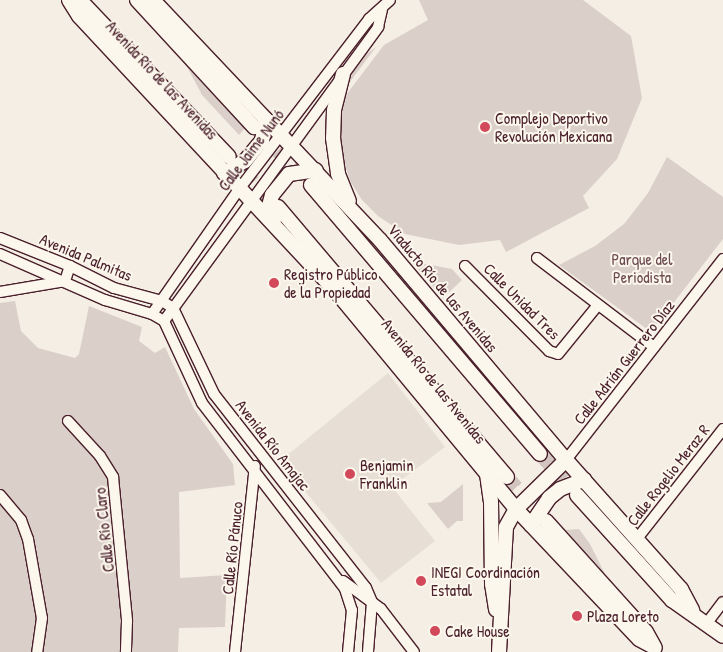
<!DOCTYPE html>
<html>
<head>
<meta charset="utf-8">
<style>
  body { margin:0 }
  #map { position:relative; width:723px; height:652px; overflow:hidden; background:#f4eee4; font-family:"Patrick Hand",sans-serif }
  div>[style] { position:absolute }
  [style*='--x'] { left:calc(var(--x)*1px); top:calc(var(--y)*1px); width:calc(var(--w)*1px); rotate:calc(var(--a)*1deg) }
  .built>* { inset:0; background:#e7dfd6 }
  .green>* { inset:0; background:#dbd0c9 }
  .secondary-tunnel>* { height:14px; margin-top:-7px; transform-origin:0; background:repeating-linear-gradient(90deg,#d2c5bf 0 14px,transparent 0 21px) }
  .roads { filter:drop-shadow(1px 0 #4a1f2b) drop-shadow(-1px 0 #4a1f2b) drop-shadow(0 1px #4a1f2b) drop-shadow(0 -1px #4a1f2b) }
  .street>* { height:10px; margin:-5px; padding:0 5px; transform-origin:5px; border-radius:5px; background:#fbf7ec }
  .secondary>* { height:14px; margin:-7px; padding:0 7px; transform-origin:7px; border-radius:7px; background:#fbf7ec }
  .dots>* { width:14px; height:14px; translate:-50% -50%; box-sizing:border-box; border:2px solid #fbf7ec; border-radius:50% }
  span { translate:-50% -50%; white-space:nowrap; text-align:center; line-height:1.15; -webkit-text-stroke:4px #fbf7ec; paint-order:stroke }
  .street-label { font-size:16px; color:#4a1f2b }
  .poi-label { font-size:16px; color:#4a1f2b }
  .left { translate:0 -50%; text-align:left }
  .park-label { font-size:16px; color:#6e4b52 }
</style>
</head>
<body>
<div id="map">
  <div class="built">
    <i style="clip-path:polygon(388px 373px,445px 447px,392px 487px,435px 541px,381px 583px,280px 461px)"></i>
  </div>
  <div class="green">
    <i style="clip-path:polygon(419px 0,583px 0,631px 36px,642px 98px,617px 159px,583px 196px,589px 208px,506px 252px,500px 240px,459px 245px,405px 234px,378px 216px,362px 200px,350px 181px,338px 141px,343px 99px,384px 45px,428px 20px)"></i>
    <i style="clip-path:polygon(376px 47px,341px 94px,361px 58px)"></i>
    <i style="clip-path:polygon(184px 61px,247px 126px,239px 135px,202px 95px)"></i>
    <i style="clip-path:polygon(667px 157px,723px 197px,723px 239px,651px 332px,559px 265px,595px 246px,624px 224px,648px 193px)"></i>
    <i style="clip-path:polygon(411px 261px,452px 269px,462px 280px,443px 298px)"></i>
    <i style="clip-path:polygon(15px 301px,21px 331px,38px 348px,75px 358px,79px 354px,89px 306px,142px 327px,139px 341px,155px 353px,165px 347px,194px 409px,233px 464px,235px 485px,179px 492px,180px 578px,227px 575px,225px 627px,179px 628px,178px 652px,0 652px,0 303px)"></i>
    <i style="clip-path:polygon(463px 484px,463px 521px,457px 521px,448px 529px,427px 503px,441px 502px)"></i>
    <i style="clip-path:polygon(579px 529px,590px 544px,605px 574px,565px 530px)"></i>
  </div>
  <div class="secondary-tunnel">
    <i style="--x:263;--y:136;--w:69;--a:45.6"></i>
    <i style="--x:229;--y:157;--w:69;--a:45.6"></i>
    <i style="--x:540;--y:454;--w:52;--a:48.1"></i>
    <i style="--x:507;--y:477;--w:59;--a:48.4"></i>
  </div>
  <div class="roads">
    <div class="street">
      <i style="--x:0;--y:238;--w:75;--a:21.8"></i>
      <i style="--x:70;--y:266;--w:49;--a:26.6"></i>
      <i style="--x:114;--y:288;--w:50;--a:15.2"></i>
      <i style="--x:162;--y:301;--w:13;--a:32"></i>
      <i style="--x:173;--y:308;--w:95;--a:64.5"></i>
      <i style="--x:214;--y:394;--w:246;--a:51.9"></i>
      <i style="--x:366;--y:588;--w:15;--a:67"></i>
      <i style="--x:372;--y:602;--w:50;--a:94.6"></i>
      <i style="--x:0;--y:254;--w:115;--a:23.7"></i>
      <i style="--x:105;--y:300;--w:49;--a:16.6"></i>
      <i style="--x:152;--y:314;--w:14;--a:30"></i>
      <i style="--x:164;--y:321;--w:90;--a:65.1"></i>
      <i style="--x:202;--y:403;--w:235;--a:52.4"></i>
      <i style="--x:345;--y:589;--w:22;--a:72"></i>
      <i style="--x:352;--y:610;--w:42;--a:95.4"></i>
      <i style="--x:537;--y:258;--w:147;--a:37.3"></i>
      <i style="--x:465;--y:266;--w:120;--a:45.3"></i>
      <i style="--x:549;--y:351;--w:9;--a:18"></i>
      <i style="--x:558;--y:354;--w:63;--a:-50.8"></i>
      <i style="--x:0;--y:292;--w:66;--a:-9.6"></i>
      <i style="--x:65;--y:281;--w:16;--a:-72"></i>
      <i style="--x:152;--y:314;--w:154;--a:-55.1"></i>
      <i style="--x:240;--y:188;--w:213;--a:-52.6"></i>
      <i style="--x:369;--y:19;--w:28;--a:-42"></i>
      <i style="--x:164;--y:321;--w:364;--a:-53.9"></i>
      <i style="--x:378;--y:27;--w:17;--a:-77"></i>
      <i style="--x:68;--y:421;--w:47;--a:47.6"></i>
      <i style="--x:100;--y:456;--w:25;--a:58"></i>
      <i style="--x:113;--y:477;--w:145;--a:84.4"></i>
      <i style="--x:127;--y:621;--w:31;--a:92"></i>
      <i style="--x:566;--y:460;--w:255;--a:-52"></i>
      <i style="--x:0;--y:495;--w:33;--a:50"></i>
      <i style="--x:21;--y:520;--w:20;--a:70"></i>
      <i style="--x:28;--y:539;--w:80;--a:80"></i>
      <i style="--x:42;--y:618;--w:34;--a:98"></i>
      <i style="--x:636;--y:540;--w:141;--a:-51.9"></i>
      <i style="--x:343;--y:581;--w:47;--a:36.4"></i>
      <i style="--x:381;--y:609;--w:54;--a:52.5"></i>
      <i style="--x:707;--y:623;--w:26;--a:-53"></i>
      <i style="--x:235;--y:652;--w:187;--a:-83.9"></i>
    </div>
    <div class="secondary">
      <i style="--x:69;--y:0;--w:19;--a:58"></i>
      <i style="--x:79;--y:16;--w:374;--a:47"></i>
      <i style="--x:334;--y:289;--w:286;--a:50.4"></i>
      <i style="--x:516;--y:509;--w:179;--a:46.6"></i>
      <i style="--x:639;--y:639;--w:17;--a:28"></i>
      <i style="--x:80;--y:0;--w:216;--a:46.5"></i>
      <i style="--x:137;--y:0;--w:173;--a:47.3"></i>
      <i style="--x:153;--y:0;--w:330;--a:46.6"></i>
      <i style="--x:380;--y:240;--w:288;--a:49.8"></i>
      <i style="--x:566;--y:460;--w:173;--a:48.3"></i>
      <i style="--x:681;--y:589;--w:24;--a:62"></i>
      <i style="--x:343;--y:74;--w:38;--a:104"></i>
      <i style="--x:334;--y:111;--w:27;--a:92"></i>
      <i style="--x:333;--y:138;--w:36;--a:82"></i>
      <i style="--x:338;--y:174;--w:29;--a:68"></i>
      <i style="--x:224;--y:173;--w:24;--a:-30"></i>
      <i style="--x:245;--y:161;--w:26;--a:-50"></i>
      <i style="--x:262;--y:141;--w:22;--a:-80"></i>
      <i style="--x:311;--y:185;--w:353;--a:49.6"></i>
      <i style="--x:278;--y:207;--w:354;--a:49.7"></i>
      <i style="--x:274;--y:220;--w:15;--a:-110"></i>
      <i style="--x:269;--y:206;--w:11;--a:-75"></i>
      <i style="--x:272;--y:195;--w:27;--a:-51"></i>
      <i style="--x:289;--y:174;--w:27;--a:-8"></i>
      <i style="--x:487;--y:474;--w:27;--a:82"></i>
      <i style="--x:491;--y:501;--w:83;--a:89.3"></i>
      <i style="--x:492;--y:584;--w:26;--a:81"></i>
      <i style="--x:577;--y:495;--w:142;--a:47.9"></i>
      <i style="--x:672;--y:600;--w:62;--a:35.2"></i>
      <i style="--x:546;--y:521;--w:149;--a:48"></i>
      <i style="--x:646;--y:632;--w:18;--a:61"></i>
      <i style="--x:531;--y:525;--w:32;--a:-56"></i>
      <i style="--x:549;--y:498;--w:14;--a:-39"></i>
      <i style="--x:560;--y:489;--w:26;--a:-21"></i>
      <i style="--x:499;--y:652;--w:125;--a:-86.8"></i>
      <i style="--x:506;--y:527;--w:21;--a:-61"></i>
      <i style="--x:516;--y:509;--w:70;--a:-44.4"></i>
    </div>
  </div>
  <div class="dots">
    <i style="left:485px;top:127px;background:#d1495b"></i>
    <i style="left:274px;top:283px;background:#d1495b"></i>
    <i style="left:350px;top:474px;background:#d1495b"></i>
    <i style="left:421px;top:581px;background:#d1495b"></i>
    <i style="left:577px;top:616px;background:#d1495b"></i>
    <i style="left:435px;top:631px;background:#d1495b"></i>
  </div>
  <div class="street-label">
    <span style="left:162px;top:80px;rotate:47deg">Avenida Río de las Avenidas</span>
    <span style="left:251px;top:150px;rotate:-53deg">Calle Jaime Nunó</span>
    <span style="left:86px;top:257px;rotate:23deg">Avenida Palmitas</span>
    <span style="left:443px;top:288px;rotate:50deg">Viaducto Río de las Avenidas</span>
    <span style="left:522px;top:301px;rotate:45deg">Calle Unidad Tres</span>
    <span style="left:624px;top:362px;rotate:-52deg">Calle Adrián Guerrero Díaz</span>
    <span style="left:434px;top:381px;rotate:51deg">Avenida Río de las Avenidas</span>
    <span style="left:273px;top:445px;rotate:52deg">Avenida Río Amajac</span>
    <span style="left:668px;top:475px;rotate:-52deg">Calle Rogelio Meraz R</span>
    <span style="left:104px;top:530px;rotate:-96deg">Calle Río Claro</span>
    <span style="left:232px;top:548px;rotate:-84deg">Calle Río Pánuco</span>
  </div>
  <div class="poi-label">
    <span class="left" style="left:495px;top:127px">Complejo Deportivo<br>Revolución Mexicana</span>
    <span class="left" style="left:284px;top:283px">Registro Público<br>de la Propiedad</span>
    <span class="left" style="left:360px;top:474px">Benjamin<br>Franklin</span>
    <span class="left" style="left:431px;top:581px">INEGI Coordinación<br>Estatal</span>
    <span class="left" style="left:587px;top:616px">Plaza Loreto</span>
    <span class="left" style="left:445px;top:631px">Cake House</span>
  </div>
  <div class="park-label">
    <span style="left:642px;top:268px">Parque del<br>Periodista</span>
  </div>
</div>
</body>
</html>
